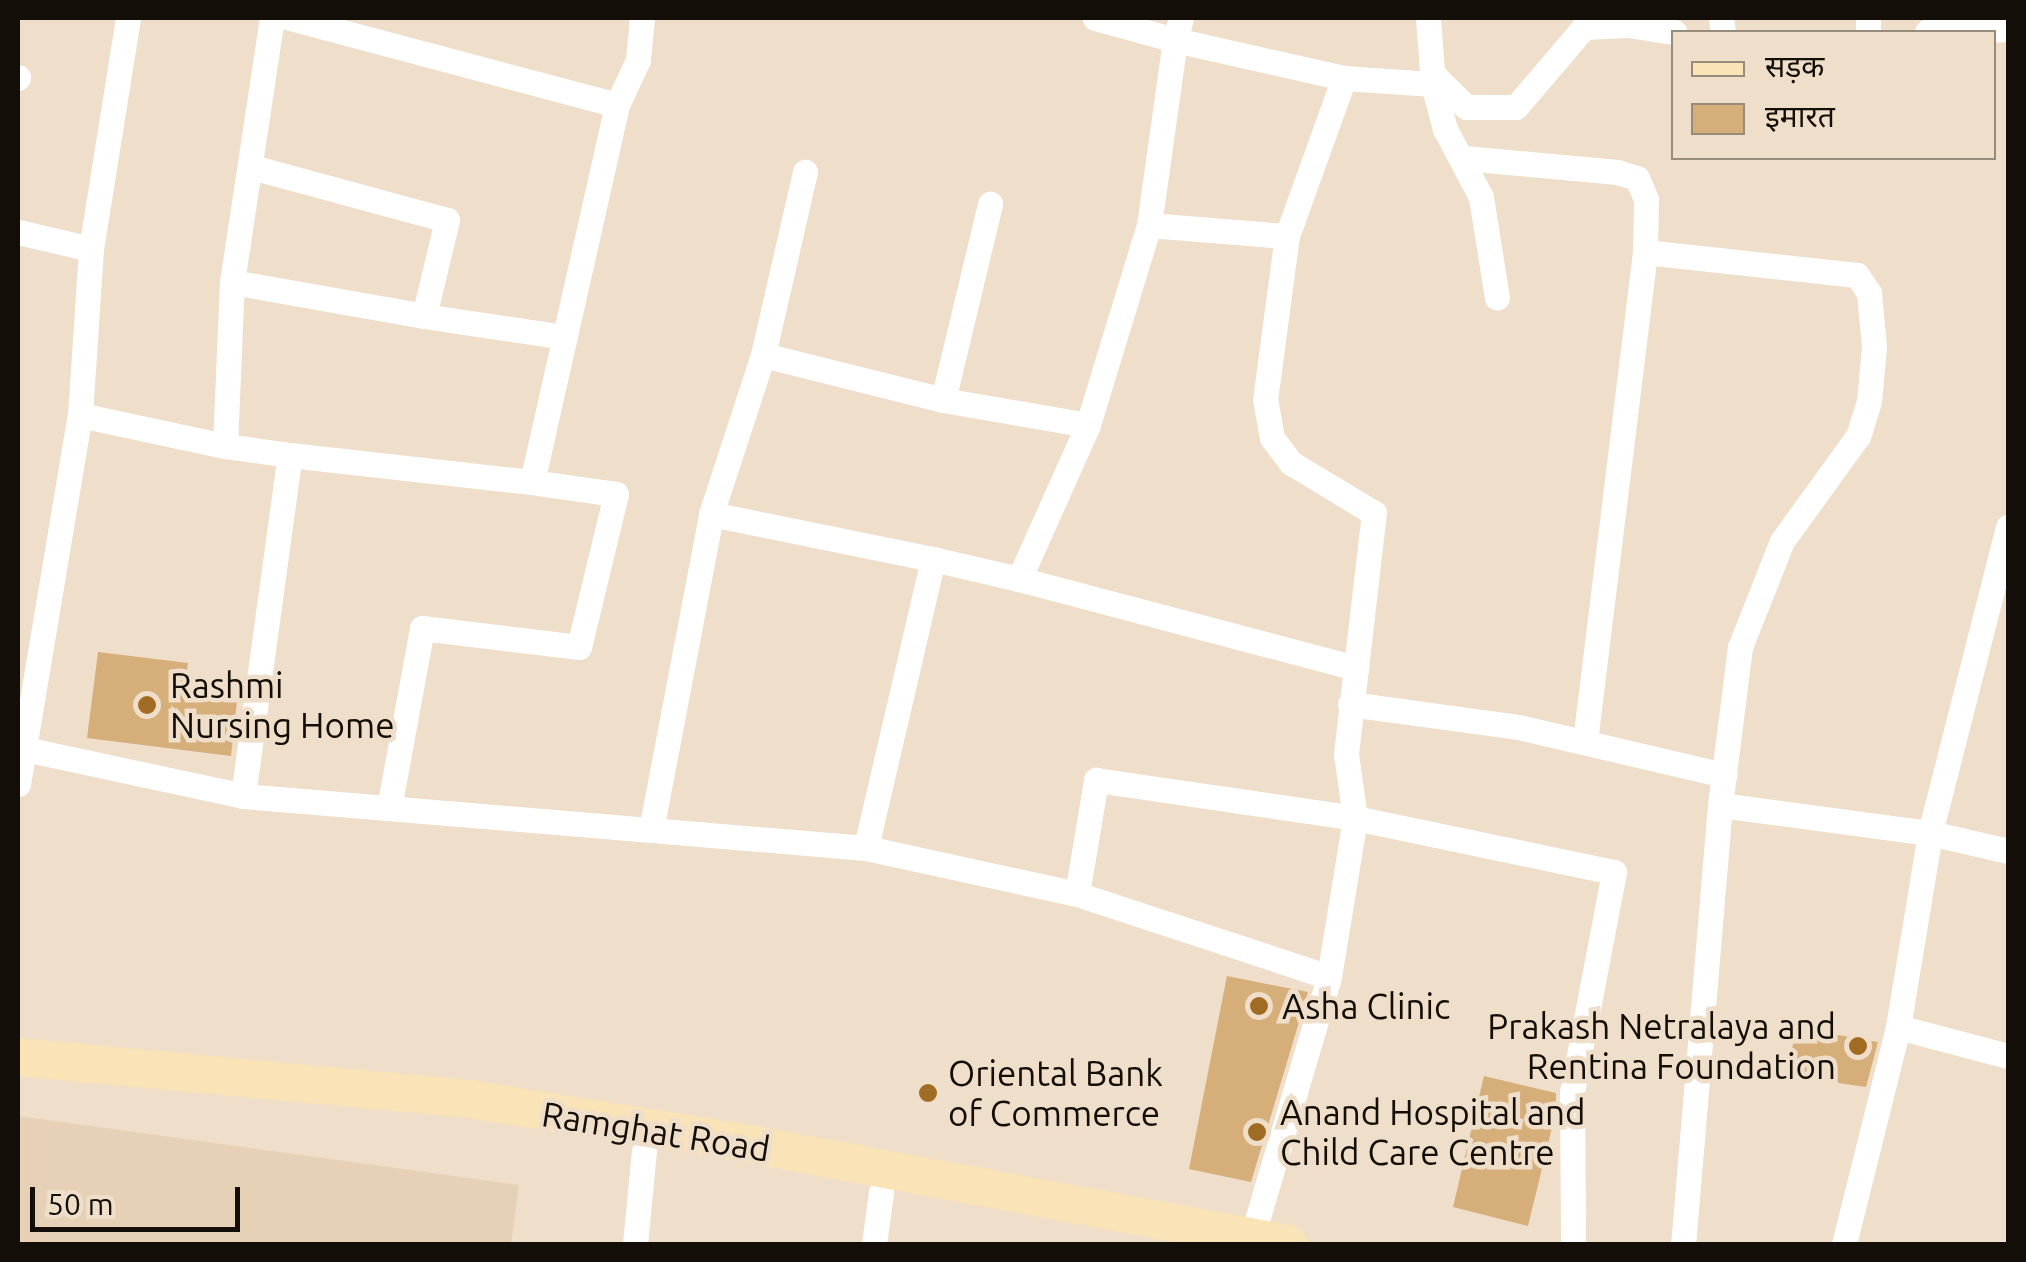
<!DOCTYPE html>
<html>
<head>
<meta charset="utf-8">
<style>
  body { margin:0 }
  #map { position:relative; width:2026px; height:1262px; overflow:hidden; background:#efdec9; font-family:Ubuntu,"Noto Sans Devanagari",sans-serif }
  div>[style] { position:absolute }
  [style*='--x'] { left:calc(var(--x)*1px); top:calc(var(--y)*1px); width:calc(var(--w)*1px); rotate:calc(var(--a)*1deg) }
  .built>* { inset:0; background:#e7d1b6 }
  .building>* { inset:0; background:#d6ae7a }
  .street>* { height:25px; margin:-12.5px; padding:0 12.5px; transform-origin:12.5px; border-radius:12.5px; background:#fff }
  .secondary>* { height:38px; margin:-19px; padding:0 19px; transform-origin:19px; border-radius:19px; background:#fae3b6 }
  .dots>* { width:28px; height:28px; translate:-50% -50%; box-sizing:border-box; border:5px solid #efdec9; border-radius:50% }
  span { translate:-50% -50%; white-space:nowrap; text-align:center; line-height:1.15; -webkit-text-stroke:9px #efdec9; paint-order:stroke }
  .poi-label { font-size:35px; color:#130e07 }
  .left { translate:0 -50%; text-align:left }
  .right { translate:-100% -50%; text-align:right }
  .street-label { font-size:35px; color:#130e07 }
  .frame { position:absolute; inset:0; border:20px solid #130e07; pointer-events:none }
  .legend { position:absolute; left:1671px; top:30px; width:325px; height:130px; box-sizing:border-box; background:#efdec9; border:2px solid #978b7b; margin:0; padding:12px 18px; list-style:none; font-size:30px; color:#130e07 }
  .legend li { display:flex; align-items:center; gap:20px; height:50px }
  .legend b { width:50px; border:2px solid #978b7b }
  .scale { position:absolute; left:30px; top:1187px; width:210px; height:45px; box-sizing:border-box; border:5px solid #130e07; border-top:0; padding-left:12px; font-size:30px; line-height:35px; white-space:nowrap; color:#130e07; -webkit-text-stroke:8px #efdec9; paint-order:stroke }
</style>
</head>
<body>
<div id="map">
  <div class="built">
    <i style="clip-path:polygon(18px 1116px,519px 1185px,511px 1244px,18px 1244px)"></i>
  </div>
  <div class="building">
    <i style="clip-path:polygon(98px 652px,188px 663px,184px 694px,237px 701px,231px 756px,87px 738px)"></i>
    <i style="clip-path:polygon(1227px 976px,1308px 992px,1251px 1182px,1189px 1169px)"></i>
    <i style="clip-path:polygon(1798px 1028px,1878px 1042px,1866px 1087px,1784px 1075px)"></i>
    <i style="clip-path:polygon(1484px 1076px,1556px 1093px,1556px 1111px,1528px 1226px,1453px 1207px)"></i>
  </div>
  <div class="street">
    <i style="--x:290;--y:18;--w:338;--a:14.9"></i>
    <i style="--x:1095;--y:18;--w:83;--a:15.4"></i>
    <i style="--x:1175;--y:40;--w:187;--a:98"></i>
    <i style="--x:1149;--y:225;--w:209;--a:107"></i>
    <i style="--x:1088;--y:425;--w:169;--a:114.1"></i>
    <i style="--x:1019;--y:579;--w:88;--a:-166.9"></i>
    <i style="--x:933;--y:559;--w:297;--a:103.1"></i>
    <i style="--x:866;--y:848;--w:216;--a:12.3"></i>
    <i style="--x:1077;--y:894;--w:265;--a:18.2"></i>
    <i style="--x:1181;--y:18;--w:23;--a:105"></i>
    <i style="--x:1175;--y:40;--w:173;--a:12.7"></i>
    <i style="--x:1344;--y:78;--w:89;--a:3.9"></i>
    <i style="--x:1428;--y:18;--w:66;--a:85.7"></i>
    <i style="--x:1433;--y:84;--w:47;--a:75.1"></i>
    <i style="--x:1445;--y:129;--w:77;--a:62.1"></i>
    <i style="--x:1481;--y:197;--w:102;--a:81"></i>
    <i style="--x:1721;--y:18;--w:14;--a:82"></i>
    <i style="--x:1868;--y:32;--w:14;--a:-90"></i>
    <i style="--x:1927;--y:32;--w:81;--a:-2.1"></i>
    <i style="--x:1432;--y:73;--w:48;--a:45"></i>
    <i style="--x:1466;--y:107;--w:50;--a:0"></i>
    <i style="--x:1516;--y:107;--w:105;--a:-49.6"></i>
    <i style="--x:1584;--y:27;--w:44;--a:-2.6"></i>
    <i style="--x:1628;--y:25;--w:47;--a:8.7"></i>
    <i style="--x:18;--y:77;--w:1;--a:90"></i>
    <i style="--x:1464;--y:158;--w:154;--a:5.2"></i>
    <i style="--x:1617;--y:172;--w:21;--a:17"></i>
    <i style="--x:1637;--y:178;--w:23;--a:67"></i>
    <i style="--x:1646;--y:199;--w:53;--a:91.1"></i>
    <i style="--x:1149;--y:225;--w:138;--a:4.6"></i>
    <i style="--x:18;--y:232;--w:75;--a:13.1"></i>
    <i style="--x:232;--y:282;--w:195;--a:10"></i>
    <i style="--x:424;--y:316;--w:99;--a:-76.5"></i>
    <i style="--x:447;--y:220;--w:202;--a:-164.8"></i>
    <i style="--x:424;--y:316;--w:142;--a:8.5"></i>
    <i style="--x:763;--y:355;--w:186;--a:14"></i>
    <i style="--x:943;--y:400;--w:202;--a:-76.5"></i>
    <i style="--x:943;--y:400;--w:147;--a:9.8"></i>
    <i style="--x:80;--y:415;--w:148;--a:12.1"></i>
    <i style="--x:225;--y:446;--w:164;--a:-87.6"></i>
    <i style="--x:232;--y:282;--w:267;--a:-81.4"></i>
    <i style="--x:225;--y:446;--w:66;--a:7.9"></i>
    <i style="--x:711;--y:514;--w:227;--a:11.5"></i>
    <i style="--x:1019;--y:579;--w:349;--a:14.8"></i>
    <i style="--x:1350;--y:704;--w:171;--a:7.8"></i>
    <i style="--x:1519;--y:727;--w:211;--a:13.2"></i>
    <i style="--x:1585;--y:741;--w:493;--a:-83"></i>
    <i style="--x:1645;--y:252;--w:213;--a:6.2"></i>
    <i style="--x:1857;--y:275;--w:22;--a:56"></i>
    <i style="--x:1869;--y:293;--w:54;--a:84.7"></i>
    <i style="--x:1874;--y:347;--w:54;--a:95.3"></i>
    <i style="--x:1869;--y:401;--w:37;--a:107"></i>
    <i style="--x:1858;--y:436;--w:130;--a:125.9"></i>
    <i style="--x:1782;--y:541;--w:114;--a:111.6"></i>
    <i style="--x:1740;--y:647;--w:159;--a:97.2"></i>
    <i style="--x:1720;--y:805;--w:441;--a:94.8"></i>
    <i style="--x:20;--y:748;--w:228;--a:12.1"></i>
    <i style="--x:243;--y:796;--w:344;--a:-82.2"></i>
    <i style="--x:290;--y:455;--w:244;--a:6.4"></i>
    <i style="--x:532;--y:482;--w:386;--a:-77.3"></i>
    <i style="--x:617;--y:105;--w:50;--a:-65"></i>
    <i style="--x:638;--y:60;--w:42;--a:-84.6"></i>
    <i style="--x:18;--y:784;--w:374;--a:-80.5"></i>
    <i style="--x:80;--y:415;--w:166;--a:-86.2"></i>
    <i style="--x:91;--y:249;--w:234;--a:-80.9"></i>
    <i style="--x:243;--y:796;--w:625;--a:4.77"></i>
    <i style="--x:1720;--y:805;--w:212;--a:7.6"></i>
    <i style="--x:1930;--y:833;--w:80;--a:13"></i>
    <i style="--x:389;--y:808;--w:183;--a:-79.6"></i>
    <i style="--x:422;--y:628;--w:158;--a:6.9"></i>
    <i style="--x:579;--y:647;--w:157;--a:-76.4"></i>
    <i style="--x:616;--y:494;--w:85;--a:-171.9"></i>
    <i style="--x:651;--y:830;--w:322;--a:-79.2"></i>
    <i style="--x:711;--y:514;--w:167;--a:-71.9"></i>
    <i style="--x:763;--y:355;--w:188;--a:-77.1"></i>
    <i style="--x:1077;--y:894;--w:116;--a:-80.5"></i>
    <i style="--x:1096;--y:780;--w:262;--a:8.3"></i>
    <i style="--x:1355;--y:818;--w:265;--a:11.8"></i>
    <i style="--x:1614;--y:872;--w:224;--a:100.8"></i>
    <i style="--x:1572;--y:1092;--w:152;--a:89.6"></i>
    <i style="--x:1898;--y:1027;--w:114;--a:14.8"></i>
    <i style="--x:1252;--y:1237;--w:271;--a:-73.5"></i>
    <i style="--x:1329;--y:977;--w:161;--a:-80.7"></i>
    <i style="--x:1355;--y:818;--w:65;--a:-98"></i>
    <i style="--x:1346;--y:754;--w:243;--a:-83.4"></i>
    <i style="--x:1374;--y:513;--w:97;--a:-148.9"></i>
    <i style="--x:1291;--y:463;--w:31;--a:-127"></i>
    <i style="--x:1272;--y:438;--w:39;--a:-100"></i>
    <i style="--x:1265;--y:400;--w:165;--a:-82.4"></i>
    <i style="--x:1287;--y:236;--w:168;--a:-70.2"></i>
    <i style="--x:635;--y:1244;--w:93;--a:-84.5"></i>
    <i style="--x:874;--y:1244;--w:52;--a:-82.3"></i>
    <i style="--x:1844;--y:1244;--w:224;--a:-76"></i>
    <i style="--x:1898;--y:1027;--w:197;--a:-80.6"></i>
    <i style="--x:1930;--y:833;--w:316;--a:-75.7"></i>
  </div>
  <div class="secondary">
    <i style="--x:18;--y:1057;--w:453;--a:5.3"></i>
    <i style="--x:469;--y:1099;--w:290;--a:9.1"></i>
    <i style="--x:755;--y:1145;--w:542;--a:10.52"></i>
  </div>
  <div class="dots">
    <i style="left:147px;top:705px;background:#a06c24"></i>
    <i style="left:1259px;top:1006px;background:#a06c24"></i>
    <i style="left:1858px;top:1046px;background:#a06c24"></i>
    <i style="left:928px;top:1093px;background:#a06c24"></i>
    <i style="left:1257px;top:1132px;background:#a06c24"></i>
  </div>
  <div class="poi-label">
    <span class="left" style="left:170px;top:705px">Rashmi<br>Nursing Home</span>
    <span class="left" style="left:1282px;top:1006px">Asha Clinic</span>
    <span class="right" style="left:1836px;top:1046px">Prakash Netralaya and<br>Rentina Foundation</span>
    <span class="left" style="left:948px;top:1093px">Oriental Bank<br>of Commerce</span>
    <span class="left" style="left:1280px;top:1132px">Anand Hospital and<br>Child Care Centre</span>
  </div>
  <div class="street-label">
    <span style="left:656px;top:1131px;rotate:9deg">Ramghat Road</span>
  </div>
  <div class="frame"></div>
  <ul class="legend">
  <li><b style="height:12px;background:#fae3b6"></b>सड़क</li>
  <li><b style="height:28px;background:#d6ae7a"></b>इमारत</li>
  </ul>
  <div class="scale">50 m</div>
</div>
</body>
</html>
